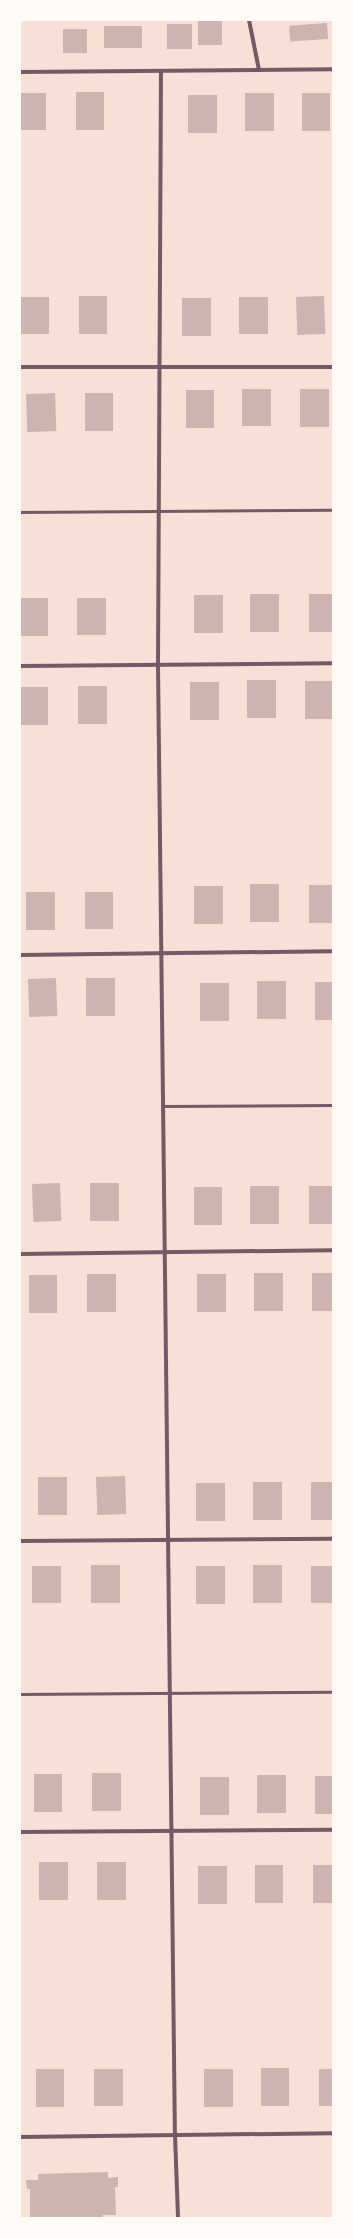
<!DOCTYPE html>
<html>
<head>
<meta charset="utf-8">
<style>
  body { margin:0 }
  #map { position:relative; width:353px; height:2238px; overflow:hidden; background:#f7e1d7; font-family:Ubuntu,sans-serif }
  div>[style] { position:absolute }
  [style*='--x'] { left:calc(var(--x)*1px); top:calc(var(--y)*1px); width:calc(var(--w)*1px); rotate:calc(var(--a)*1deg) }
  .building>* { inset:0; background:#ccb4b1; transform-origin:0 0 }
  .service>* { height:3px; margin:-1.5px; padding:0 1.5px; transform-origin:1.5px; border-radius:1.5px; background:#755966 }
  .minor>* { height:4px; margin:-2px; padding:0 2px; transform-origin:2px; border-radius:2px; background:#755966 }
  span { translate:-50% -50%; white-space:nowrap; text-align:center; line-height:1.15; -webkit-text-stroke:4px #fffaf5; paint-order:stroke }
  .frame { position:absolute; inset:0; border:21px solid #fffaf5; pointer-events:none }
</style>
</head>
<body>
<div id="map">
  <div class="building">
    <i style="left:198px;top:20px;width:24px;height:25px"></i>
    <i style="left:327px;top:23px;width:16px;height:38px;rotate:86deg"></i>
    <i style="left:167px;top:24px;width:25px;height:25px"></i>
    <i style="left:142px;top:26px;width:22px;height:38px;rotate:90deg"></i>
    <i style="left:63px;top:29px;width:24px;height:24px"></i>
    <i style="left:76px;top:92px;width:28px;height:38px"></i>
    <i style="left:20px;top:93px;width:26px;height:37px"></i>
    <i style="left:274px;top:93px;width:38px;height:29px;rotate:90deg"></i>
    <i style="left:302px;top:93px;width:28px;height:38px"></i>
    <i style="left:188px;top:95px;width:29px;height:38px"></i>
    <i style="left:79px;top:296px;width:28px;height:38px"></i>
    <i style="left:324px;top:296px;width:38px;height:28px;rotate:88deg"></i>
    <i style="left:20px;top:297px;width:29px;height:37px"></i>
    <i style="left:239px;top:297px;width:29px;height:37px"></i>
    <i style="left:182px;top:298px;width:29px;height:38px"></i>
    <i style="left:242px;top:389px;width:29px;height:37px"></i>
    <i style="left:300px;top:389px;width:29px;height:38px"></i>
    <i style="left:186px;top:390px;width:28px;height:38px"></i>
    <i style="left:55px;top:393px;width:38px;height:29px;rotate:88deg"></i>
    <i style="left:85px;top:393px;width:28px;height:38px"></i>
    <i style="left:250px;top:594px;width:29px;height:38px"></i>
    <i style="left:333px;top:594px;width:38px;height:24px;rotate:90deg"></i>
    <i style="left:194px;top:595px;width:29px;height:38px"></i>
    <i style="left:20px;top:598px;width:28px;height:38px"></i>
    <i style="left:77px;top:598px;width:29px;height:37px"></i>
    <i style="left:276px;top:680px;width:38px;height:29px;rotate:90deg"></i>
    <i style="left:305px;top:681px;width:28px;height:38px"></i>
    <i style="left:190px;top:682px;width:29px;height:38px"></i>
    <i style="left:107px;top:686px;width:38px;height:29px;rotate:90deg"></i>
    <i style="left:20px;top:687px;width:28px;height:38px"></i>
    <i style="left:279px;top:884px;width:38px;height:29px;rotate:90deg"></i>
    <i style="left:309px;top:885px;width:24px;height:38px"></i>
    <i style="left:194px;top:886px;width:29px;height:38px"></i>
    <i style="left:26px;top:892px;width:29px;height:38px"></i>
    <i style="left:85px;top:892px;width:28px;height:37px"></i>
    <i style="left:56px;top:978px;width:38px;height:28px;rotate:88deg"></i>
    <i style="left:86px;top:978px;width:29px;height:38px"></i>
    <i style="left:286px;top:981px;width:38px;height:29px;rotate:90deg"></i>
    <i style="left:315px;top:982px;width:18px;height:38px"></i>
    <i style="left:200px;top:983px;width:29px;height:38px"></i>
    <i style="left:60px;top:1183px;width:38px;height:28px;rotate:88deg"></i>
    <i style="left:90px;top:1183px;width:29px;height:38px"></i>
    <i style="left:250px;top:1186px;width:29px;height:38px"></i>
    <i style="left:333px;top:1186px;width:38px;height:24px;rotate:90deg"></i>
    <i style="left:194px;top:1187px;width:28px;height:38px"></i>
    <i style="left:254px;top:1273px;width:29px;height:38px"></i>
    <i style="left:312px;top:1273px;width:21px;height:38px"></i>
    <i style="left:116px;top:1274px;width:38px;height:29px;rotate:90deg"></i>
    <i style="left:197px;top:1274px;width:29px;height:38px"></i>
    <i style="left:29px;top:1275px;width:28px;height:38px"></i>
    <i style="left:125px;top:1476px;width:38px;height:29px;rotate:88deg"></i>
    <i style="left:38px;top:1477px;width:29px;height:38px"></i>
    <i style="left:253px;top:1482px;width:29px;height:38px"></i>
    <i style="left:333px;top:1482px;width:38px;height:22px;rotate:90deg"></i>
    <i style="left:196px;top:1483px;width:29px;height:38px"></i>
    <i style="left:91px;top:1565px;width:29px;height:38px"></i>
    <i style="left:253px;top:1565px;width:29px;height:38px"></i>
    <i style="left:32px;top:1566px;width:29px;height:37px"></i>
    <i style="left:225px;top:1566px;width:38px;height:29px;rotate:90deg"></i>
    <i style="left:311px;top:1566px;width:22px;height:37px"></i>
    <i style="left:121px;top:1773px;width:38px;height:29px;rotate:90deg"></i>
    <i style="left:34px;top:1774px;width:28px;height:38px"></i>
    <i style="left:286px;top:1775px;width:38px;height:29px;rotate:90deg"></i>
    <i style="left:315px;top:1776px;width:18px;height:38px"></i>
    <i style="left:200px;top:1777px;width:29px;height:38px"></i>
    <i style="left:39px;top:1862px;width:29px;height:38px"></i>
    <i style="left:97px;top:1862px;width:29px;height:38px"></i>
    <i style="left:255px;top:1865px;width:28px;height:38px"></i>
    <i style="left:333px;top:1865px;width:38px;height:20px;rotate:90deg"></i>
    <i style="left:198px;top:1866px;width:29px;height:38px"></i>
    <i style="left:261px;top:2068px;width:28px;height:38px"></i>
    <i style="left:36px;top:2069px;width:28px;height:38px"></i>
    <i style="left:94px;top:2069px;width:29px;height:37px"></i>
    <i style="left:233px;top:2069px;width:38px;height:29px;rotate:90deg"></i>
    <i style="left:319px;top:2069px;width:14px;height:37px"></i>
    <i style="clip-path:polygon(108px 2172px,108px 2178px,118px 2177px,118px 2187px,115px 2187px,116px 2215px,103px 2215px,103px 2218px,30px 2218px,30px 2189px,27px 2189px,26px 2180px,38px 2180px,38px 2174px)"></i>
  </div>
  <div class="service">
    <i style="--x:20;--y:512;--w:313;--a:-0.4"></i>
    <i style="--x:163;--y:1106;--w:170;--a:-0.3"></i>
    <i style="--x:20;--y:1694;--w:313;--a:-0.4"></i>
  </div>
  <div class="minor">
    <i style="--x:249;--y:20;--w:51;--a:78.7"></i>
    <i style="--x:161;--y:71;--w:595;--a:90.29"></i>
    <i style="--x:158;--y:666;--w:1469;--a:89.34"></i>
    <i style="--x:175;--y:2135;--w:83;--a:87.9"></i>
    <i style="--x:20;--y:72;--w:313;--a:-0.5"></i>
    <i style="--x:20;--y:367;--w:313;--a:0"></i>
    <i style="--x:20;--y:666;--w:313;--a:-0.5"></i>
    <i style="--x:20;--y:955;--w:313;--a:-0.7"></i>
    <i style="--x:20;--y:1254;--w:313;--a:-0.7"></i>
    <i style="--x:20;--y:1541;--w:313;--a:-0.4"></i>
    <i style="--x:20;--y:1832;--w:313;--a:-0.4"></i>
    <i style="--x:20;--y:2137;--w:313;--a:-0.7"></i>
  </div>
  <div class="frame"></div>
</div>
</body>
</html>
